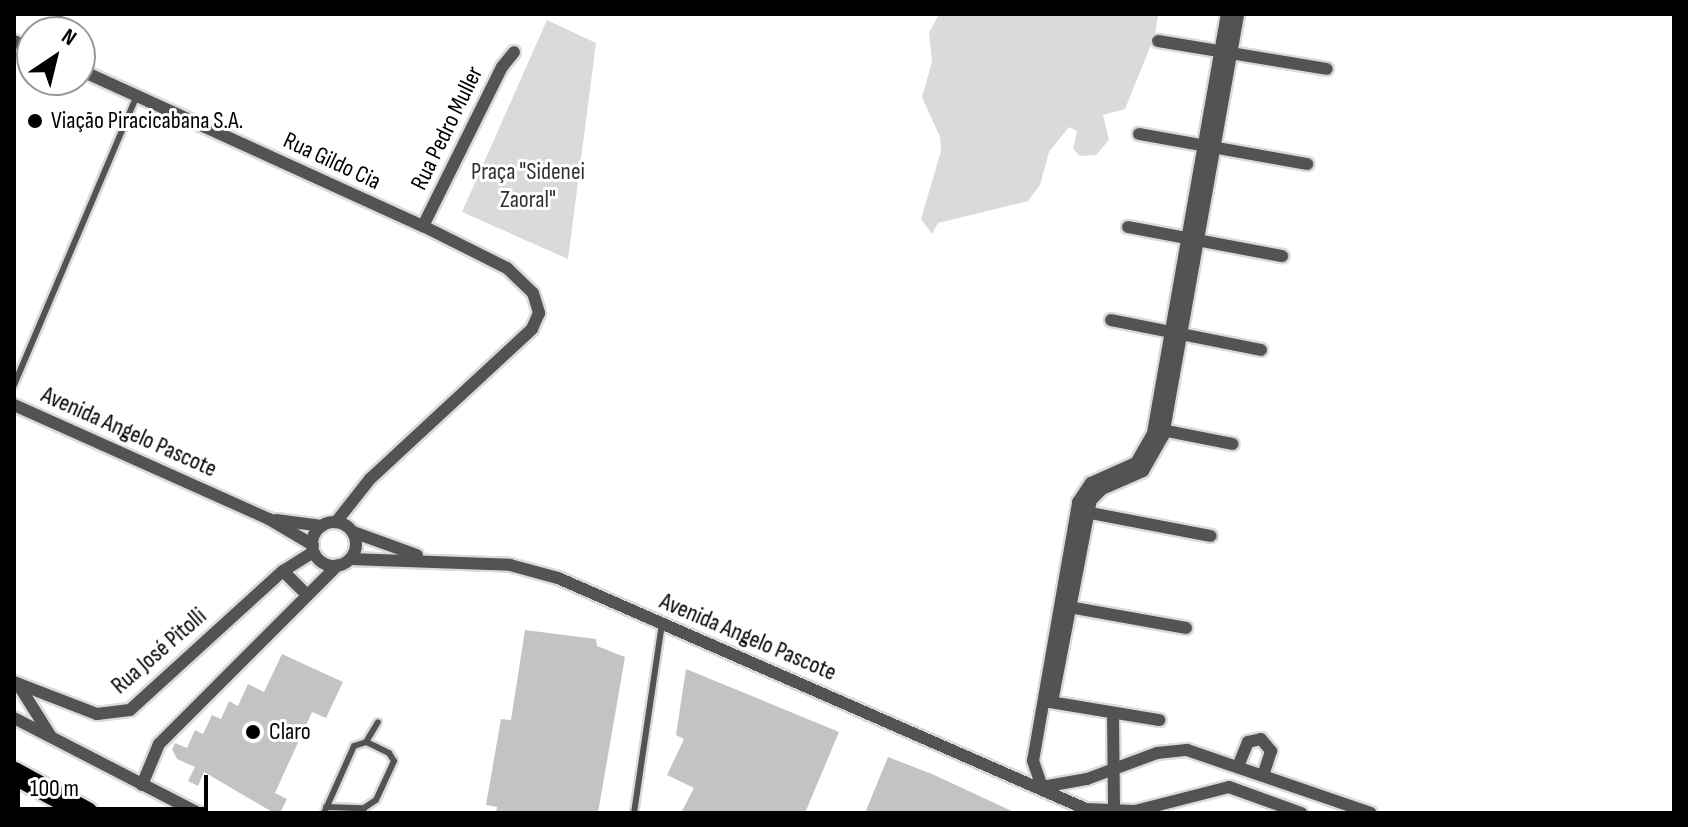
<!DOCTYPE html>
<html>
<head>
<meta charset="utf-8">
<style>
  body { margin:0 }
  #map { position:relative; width:1688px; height:827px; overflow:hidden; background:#fff; font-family:"Sofia Sans Condensed",sans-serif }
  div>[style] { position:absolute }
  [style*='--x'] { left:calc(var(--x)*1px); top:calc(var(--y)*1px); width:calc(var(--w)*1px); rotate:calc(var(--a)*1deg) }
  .green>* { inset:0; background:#dadada }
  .building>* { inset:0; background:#c3c3c3 }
  .roads { filter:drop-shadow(2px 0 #dbdbdb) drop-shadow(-2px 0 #dbdbdb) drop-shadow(0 2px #dbdbdb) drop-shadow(0 -2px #dbdbdb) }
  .service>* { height:6px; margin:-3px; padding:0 3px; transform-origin:3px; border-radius:3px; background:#535353 }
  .minor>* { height:12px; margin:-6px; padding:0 6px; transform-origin:6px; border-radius:6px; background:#535353 }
  .minor>.ring { margin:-6px; padding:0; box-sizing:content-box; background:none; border:12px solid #535353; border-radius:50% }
  .motorway>* { height:22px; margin:-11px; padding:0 11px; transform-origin:11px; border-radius:11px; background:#000 }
  .dots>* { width:22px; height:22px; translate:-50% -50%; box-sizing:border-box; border:4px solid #fff; border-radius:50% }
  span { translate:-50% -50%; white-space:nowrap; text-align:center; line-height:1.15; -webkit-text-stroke:6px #fff; paint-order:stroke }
  .poi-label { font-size:24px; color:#000 }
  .left { translate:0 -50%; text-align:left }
  .street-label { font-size:24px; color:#000 }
  .park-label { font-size:24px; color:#313131 }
  .frame { position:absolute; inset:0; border:16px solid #000; pointer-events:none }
  .north { position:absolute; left:16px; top:16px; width:80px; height:80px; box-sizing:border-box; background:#fff; border:2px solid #999; border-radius:50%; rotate:35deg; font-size:22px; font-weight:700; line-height:32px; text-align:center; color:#000 }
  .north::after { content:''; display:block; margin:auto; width:28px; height:36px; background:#000; clip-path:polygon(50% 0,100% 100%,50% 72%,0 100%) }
  .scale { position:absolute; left:16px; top:775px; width:192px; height:36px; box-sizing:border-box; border:4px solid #000; border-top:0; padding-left:10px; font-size:24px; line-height:28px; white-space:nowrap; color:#000; -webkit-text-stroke:6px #fff; paint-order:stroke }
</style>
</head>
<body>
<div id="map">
  <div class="green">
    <i style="clip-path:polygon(939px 14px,1158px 14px,1155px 35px,1125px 109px,1103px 115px,1109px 140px,1096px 155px,1080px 156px,1073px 149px,1077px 131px,1069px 127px,1049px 152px,1040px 185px,1028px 201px,938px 223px,932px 234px,921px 219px,941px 151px,940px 137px,922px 97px,932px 62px,929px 33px)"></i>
    <i style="clip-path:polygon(547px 20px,596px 43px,568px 259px,462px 212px)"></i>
  </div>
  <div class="building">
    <i style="clip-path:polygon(525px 630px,596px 639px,597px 646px,625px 657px,598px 813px,496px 813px,497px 807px,486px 805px,501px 719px,511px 720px)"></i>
    <i style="clip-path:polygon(282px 654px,343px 682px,326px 718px,312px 712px,275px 793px,287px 799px,280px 813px,274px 813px,204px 772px,198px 786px,188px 781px,195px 767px,177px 759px,172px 749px,175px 743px,187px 748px,195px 730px,203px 734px,212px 715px,221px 719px,229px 701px,238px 706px,248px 684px,264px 692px)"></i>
    <i style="clip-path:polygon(686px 669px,839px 732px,805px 813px,681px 813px,694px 788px,667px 775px,684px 739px,676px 735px)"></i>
    <i style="clip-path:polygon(888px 757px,932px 774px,1016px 813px,865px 813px)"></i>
  </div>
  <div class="roads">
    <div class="service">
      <i style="--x:53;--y:32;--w:19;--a:-69"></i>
      <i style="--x:14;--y:385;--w:313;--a:-67"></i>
      <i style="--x:326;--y:807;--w:38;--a:2"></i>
      <i style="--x:364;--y:808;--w:14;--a:-34"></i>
      <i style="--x:376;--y:800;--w:43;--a:-65.2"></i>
      <i style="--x:394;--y:761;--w:9;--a:-122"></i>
      <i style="--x:389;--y:753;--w:25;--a:-154"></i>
      <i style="--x:324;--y:813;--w:73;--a:-65.9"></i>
      <i style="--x:354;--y:746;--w:13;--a:-18"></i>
      <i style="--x:366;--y:742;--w:23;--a:-59"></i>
      <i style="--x:634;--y:813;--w:191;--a:-81.6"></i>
    </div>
    <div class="minor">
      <i style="--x:14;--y:41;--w:20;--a:24"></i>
      <i style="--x:1158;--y:41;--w:171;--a:9.4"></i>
      <i style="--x:80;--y:70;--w:377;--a:24.5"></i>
      <i style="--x:423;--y:226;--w:94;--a:26.6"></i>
      <i style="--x:507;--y:268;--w:36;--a:44"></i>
      <i style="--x:533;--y:293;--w:21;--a:73"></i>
      <i style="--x:539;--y:313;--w:17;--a:114"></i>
      <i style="--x:532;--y:329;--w:221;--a:137.2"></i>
      <i style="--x:370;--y:479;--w:55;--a:128.3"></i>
      <i style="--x:1139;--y:134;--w:171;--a:10.1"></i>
      <i style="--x:423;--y:226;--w:178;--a:-63.6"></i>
      <i style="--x:502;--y:67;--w:19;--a:-51"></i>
      <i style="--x:1128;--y:227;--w:157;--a:10.7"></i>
      <i style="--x:1111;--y:320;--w:153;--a:11.3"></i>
      <i style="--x:14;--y:405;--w:279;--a:24.1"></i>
      <i style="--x:269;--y:519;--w:51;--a:30.6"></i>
      <i style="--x:1157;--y:429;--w:77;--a:11.2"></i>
      <i style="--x:1080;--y:511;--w:133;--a:10.8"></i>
      <i style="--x:276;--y:520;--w:46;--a:7.4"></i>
      <i class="ring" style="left:312px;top:522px;width:32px;height:32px"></i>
      <i style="--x:353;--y:532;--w:68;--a:19.8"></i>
      <i style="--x:350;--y:559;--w:160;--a:2.1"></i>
      <i style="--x:510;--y:565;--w:50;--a:15.2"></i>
      <i style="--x:558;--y:578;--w:576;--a:23.63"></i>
      <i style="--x:1086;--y:809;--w:49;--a:2.3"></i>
      <i style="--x:1135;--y:811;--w:97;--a:-14.3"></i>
      <i style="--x:1229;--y:787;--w:77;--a:19.9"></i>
      <i style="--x:283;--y:571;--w:33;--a:45"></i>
      <i style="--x:1063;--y:606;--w:125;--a:10.1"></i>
      <i style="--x:14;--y:682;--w:89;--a:21.1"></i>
      <i style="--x:97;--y:714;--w:33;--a:-7"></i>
      <i style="--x:130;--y:710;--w:207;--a:-42.3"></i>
      <i style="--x:283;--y:571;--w:36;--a:-32"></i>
      <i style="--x:18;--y:684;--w:60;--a:57.9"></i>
      <i style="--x:1044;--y:701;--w:117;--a:9.4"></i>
      <i style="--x:1052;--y:702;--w:206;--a:-79.1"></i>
      <i style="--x:1091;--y:500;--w:16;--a:-45"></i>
      <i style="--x:1102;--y:489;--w:45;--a:-23.7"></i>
      <i style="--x:1143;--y:471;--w:40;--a:-60.3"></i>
      <i style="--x:1163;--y:436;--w:429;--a:-79.9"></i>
      <i style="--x:1113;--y:713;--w:100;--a:89.4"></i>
      <i style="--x:14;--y:718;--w:207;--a:27.3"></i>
      <i style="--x:1239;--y:764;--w:24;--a:-68"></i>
      <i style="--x:1248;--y:742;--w:13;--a:-13"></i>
      <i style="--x:1261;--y:739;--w:16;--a:50"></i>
      <i style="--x:1271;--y:751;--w:23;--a:108"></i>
      <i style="--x:142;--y:785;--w:44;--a:-67.5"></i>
      <i style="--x:159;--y:744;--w:253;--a:-45"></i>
      <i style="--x:1042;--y:787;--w:28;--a:-109"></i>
      <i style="--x:1033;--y:761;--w:263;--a:-80.1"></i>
      <i style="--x:1078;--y:502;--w:23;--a:-56"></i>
      <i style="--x:1091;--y:483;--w:49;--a:-24"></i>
      <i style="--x:1136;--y:463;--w:34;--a:-60"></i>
      <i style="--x:1153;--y:433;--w:425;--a:-80"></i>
      <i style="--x:1042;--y:787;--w:46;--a:-10.1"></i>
      <i style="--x:1087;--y:779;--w:75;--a:-20.4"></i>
      <i style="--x:1157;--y:753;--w:30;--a:-6"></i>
      <i style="--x:1187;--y:750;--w:194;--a:18.9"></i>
    </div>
    <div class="motorway">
      <i style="--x:14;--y:773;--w:83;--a:28.7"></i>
    </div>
  </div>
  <div class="dots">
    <i style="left:35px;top:121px;background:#000"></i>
    <i style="left:253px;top:732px;background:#000"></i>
  </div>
  <div class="poi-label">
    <span class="left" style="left:51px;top:121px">Viação Piracicabana S.A.</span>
    <span class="left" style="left:269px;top:732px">Claro</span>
  </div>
  <div class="street-label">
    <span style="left:447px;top:128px;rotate:-64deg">Rua Pedro Muller</span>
    <span style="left:332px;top:161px;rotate:25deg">Rua Gildo Cia</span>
    <span style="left:129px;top:432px;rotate:24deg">Avenida Angelo Pascote</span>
    <span style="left:748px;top:637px;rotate:23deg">Avenida Angelo Pascote</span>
    <span style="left:159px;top:651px;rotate:-41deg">Rua José Pitolli</span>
  </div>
  <div class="park-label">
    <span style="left:528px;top:186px">Praça "Sidenei<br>Zaoral"</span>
  </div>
  <div class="frame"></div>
  <div class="north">N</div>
  <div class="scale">100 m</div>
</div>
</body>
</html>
